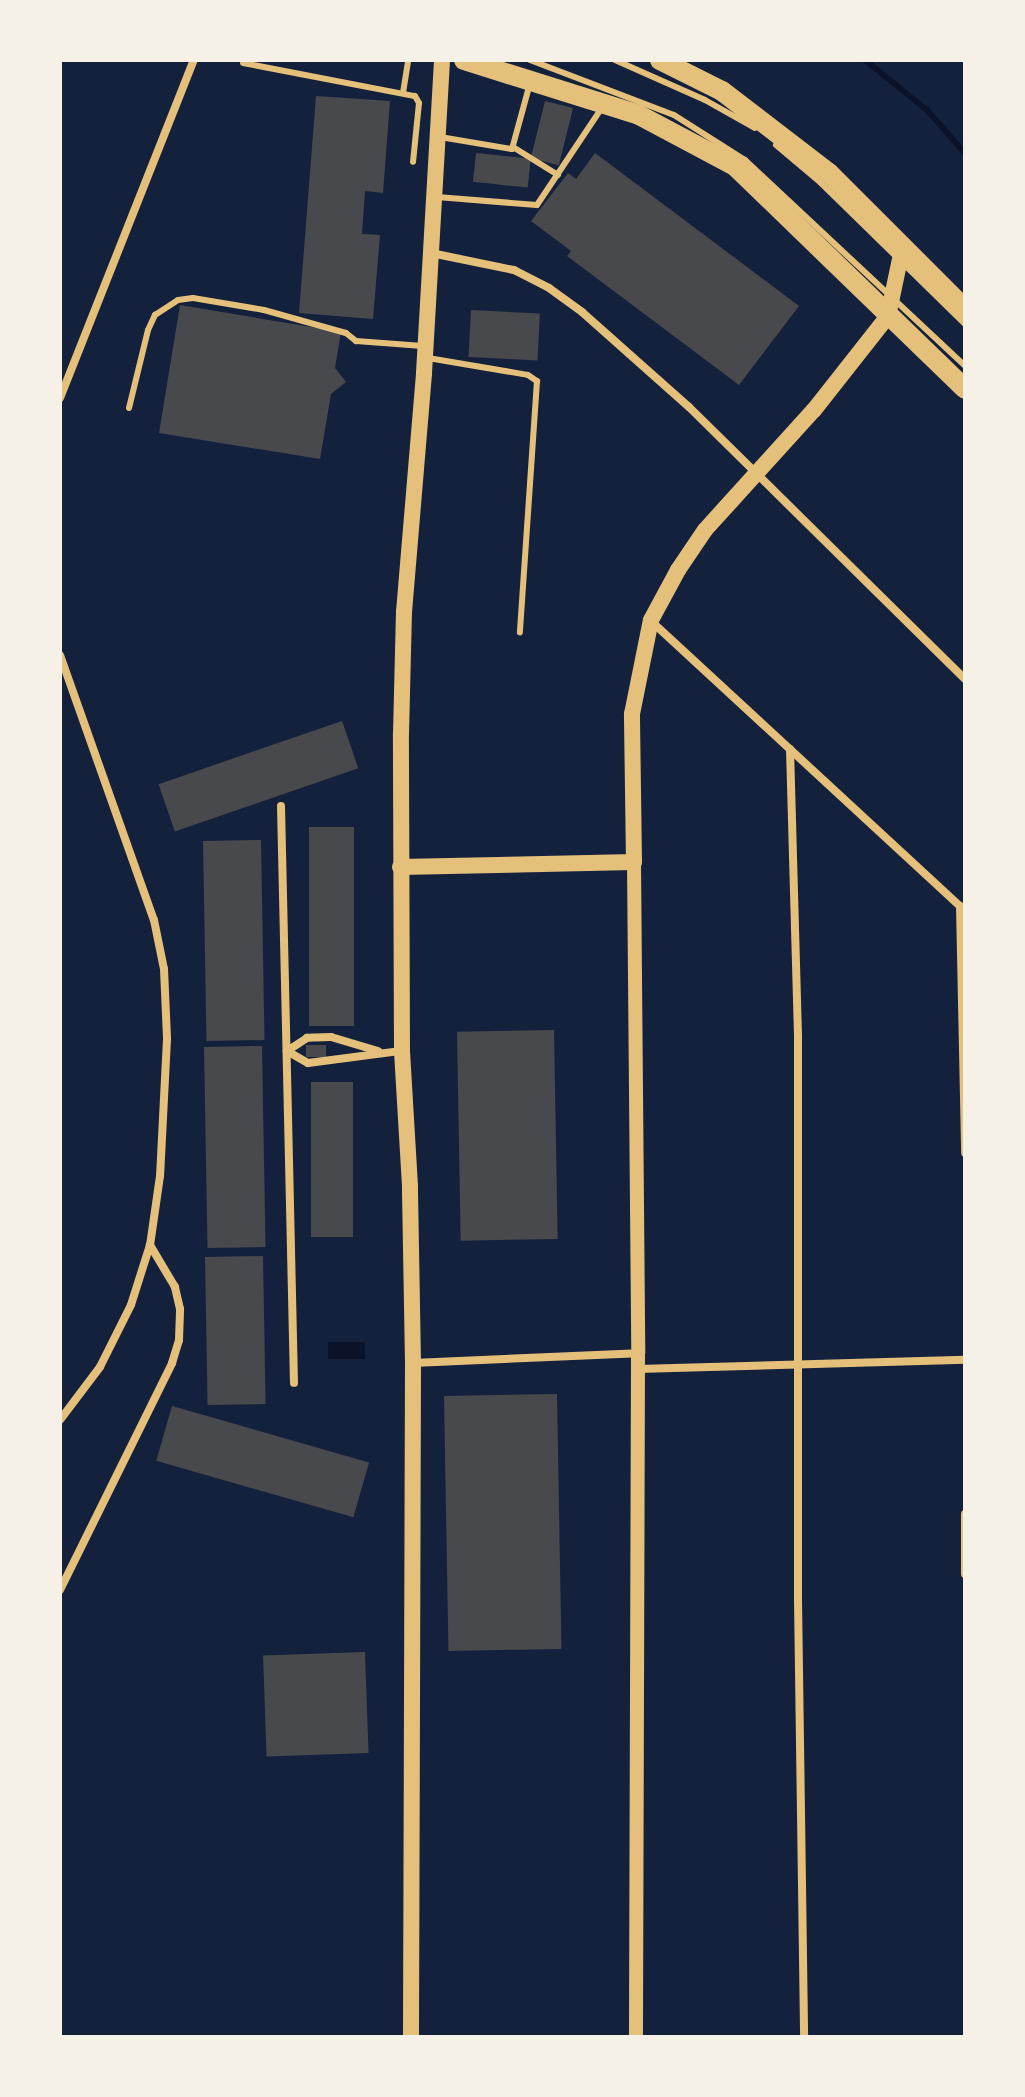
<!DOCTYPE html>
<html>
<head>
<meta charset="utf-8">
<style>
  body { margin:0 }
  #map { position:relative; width:1025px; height:2097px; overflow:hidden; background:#14213d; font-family:Montserrat,sans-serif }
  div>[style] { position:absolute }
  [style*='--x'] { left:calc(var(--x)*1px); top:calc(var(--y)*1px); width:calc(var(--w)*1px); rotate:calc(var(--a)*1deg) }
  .water>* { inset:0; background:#0b132b; transform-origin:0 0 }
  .stream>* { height:6px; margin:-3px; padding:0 3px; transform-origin:3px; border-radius:3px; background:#0b132b }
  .building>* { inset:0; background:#48494c; transform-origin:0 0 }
  .service>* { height:6px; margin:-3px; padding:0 3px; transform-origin:3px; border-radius:3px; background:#e5c07b }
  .minor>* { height:8px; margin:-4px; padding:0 4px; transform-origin:4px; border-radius:4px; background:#e5c07b }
  .tertiary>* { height:14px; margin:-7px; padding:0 7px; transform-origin:7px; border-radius:7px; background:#e5c07b }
  .secondary>* { height:16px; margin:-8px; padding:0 8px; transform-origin:8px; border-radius:8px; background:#e5c07b }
  .primary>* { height:20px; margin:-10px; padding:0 10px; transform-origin:10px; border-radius:10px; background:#e5c07b }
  span { translate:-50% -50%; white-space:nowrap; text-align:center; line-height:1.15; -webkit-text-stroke:7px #f6f1e7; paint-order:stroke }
  .frame { position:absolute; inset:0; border:62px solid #f6f1e7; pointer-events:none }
</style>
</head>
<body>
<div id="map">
  <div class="water">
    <i style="left:328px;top:1342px;width:37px;height:17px"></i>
  </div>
  <div class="stream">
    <i style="--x:865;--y:60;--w:80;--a:38.9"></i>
    <i style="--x:927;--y:110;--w:57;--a:48.5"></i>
  </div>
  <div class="building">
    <i style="clip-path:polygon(316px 96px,390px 101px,383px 193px,365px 191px,362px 234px,380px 235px,373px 319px,299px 313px)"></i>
    <i style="left:545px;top:101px;width:29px;height:59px;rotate:14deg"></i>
    <i style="left:476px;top:153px;width:55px;height:29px;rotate:6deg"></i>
    <i style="clip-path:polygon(595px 153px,799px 306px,739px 385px,567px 256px,571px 251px,531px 221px,568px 173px,576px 179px)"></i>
    <i style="clip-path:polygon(180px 305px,341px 332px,335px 368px,346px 382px,331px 394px,320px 459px,159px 433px)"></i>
    <i style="left:471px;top:310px;width:69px;height:47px;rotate:3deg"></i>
    <i style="left:342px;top:721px;width:50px;height:194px;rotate:71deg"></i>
    <i style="left:309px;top:827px;width:45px;height:199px"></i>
    <i style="left:261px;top:840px;width:200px;height:58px;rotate:89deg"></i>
    <i style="left:554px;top:1030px;width:209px;height:97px;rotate:89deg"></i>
    <i style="left:326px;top:1045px;width:12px;height:20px;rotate:90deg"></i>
    <i style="left:262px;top:1046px;width:201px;height:58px;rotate:89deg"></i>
    <i style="left:311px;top:1082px;width:42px;height:155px"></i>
    <i style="left:263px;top:1256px;width:148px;height:58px;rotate:89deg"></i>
    <i style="left:557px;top:1394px;width:255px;height:113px;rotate:89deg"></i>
    <i style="left:172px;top:1406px;width:205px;height:57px;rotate:16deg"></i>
    <i style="left:365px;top:1652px;width:101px;height:102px;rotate:88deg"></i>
  </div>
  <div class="service">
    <i style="--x:530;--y:60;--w:154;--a:20.9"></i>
    <i style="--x:674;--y:115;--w:84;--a:32.4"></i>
    <i style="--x:745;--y:160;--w:301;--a:43.1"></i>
    <i style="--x:615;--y:60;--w:98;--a:24"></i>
    <i style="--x:705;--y:100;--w:57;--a:29.2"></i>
    <i style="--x:243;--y:63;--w:175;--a:10.9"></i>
    <i style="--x:415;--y:96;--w:8;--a:60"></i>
    <i style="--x:419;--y:103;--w:59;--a:95.8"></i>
    <i style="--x:403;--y:93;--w:33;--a:-81"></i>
    <i style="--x:440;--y:137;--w:73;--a:9.5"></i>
    <i style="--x:512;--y:149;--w:68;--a:-74.7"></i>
    <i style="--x:776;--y:145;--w:59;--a:40.2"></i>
    <i style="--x:821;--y:183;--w:202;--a:44.4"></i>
    <i style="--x:513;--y:147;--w:53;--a:31.9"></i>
    <i style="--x:437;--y:197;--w:100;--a:4.6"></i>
    <i style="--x:537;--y:205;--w:115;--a:-56.3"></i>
    <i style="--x:428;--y:358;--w:101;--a:9.6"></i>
    <i style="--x:528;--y:375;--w:11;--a:34"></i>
    <i style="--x:537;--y:381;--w:252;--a:93.9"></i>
    <i style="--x:129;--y:408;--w:80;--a:-76.3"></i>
    <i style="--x:148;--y:330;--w:17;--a:-65"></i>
    <i style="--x:155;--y:315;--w:27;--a:-33"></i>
    <i style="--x:178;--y:300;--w:15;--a:-8"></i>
    <i style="--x:193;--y:298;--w:72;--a:9.6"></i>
    <i style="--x:264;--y:310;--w:85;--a:15.7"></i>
    <i style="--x:346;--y:333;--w:13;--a:39"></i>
    <i style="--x:356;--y:341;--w:67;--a:4.3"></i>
  </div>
  <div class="minor">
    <i style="--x:431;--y:253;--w:85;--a:11.6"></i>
    <i style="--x:514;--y:270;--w:39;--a:27"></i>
    <i style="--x:549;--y:288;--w:41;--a:36"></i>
    <i style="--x:582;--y:312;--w:143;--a:41.6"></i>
    <i style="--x:689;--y:407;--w:388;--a:44.6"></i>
    <i style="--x:60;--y:398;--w:364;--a:-68.4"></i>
    <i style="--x:651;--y:621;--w:427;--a:42.7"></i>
    <i style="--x:60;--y:655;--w:281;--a:70.5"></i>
    <i style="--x:154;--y:920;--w:50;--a:78.5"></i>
    <i style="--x:164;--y:969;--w:70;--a:87.5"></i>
    <i style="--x:167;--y:1039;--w:137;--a:92.9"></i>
    <i style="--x:160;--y:1176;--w:70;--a:98.2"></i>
    <i style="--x:150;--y:1245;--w:63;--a:107.6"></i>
    <i style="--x:131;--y:1305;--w:69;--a:116.6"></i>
    <i style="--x:100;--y:1367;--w:66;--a:127"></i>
    <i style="--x:790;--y:749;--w:287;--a:88.4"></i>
    <i style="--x:798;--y:1036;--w:563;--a:90"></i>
    <i style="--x:798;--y:1599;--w:438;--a:89.2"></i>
    <i style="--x:281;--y:806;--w:577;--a:88.71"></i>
    <i style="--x:960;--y:906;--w:247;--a:88.8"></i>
    <i style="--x:378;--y:1051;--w:49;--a:-163.4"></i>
    <i style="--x:331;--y:1037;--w:24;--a:178"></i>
    <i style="--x:307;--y:1038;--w:24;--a:147"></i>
    <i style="--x:287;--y:1051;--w:24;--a:30"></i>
    <i style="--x:308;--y:1063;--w:94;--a:-7.4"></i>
    <i style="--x:413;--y:1363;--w:225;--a:-2.5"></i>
    <i style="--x:638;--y:1369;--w:327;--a:-1.6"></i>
    <i style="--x:965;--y:1514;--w:60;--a:90"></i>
    <i style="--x:60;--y:1590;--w:253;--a:-63.7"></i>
    <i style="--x:172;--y:1363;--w:24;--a:-73"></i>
    <i style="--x:179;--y:1340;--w:31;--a:-88"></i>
    <i style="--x:180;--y:1309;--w:23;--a:-103"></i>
    <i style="--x:175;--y:1287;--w:49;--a:-120.8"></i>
  </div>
  <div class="tertiary">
    <i style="--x:634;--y:862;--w:491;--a:89.5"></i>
    <i style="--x:638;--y:1353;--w:684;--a:90.17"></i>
  </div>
  <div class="secondary">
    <i style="--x:400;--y:867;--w:234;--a:-1.2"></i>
    <i style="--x:634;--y:862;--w:148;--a:-90.8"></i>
    <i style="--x:632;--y:714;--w:96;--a:-78.6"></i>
    <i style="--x:651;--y:620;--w:57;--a:-61.6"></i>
    <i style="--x:678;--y:570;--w:48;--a:-56"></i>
    <i style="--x:705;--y:530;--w:162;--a:-47.8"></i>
    <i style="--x:814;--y:410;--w:120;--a:-51.8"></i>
    <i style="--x:888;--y:316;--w:73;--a:-78.1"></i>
    <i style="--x:411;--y:2037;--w:674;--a:-89.83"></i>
    <i style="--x:413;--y:1363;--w:177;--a:-91"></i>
    <i style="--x:410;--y:1186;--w:135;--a:-93.4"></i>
    <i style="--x:402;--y:1051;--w:317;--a:-90.2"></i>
    <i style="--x:401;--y:734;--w:122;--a:-88.6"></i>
    <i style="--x:404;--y:612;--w:240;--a:-85.2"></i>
    <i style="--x:424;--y:373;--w:314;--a:-86.7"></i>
  </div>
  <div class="primary">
    <i style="--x:464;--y:60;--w:183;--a:17.4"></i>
    <i style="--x:639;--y:115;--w:109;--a:28"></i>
    <i style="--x:735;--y:166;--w:320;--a:44.1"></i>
    <i style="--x:660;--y:60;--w:69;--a:26.6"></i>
    <i style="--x:722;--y:91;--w:135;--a:37.5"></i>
    <i style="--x:829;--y:173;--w:192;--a:45"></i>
  </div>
  <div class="frame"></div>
</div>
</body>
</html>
